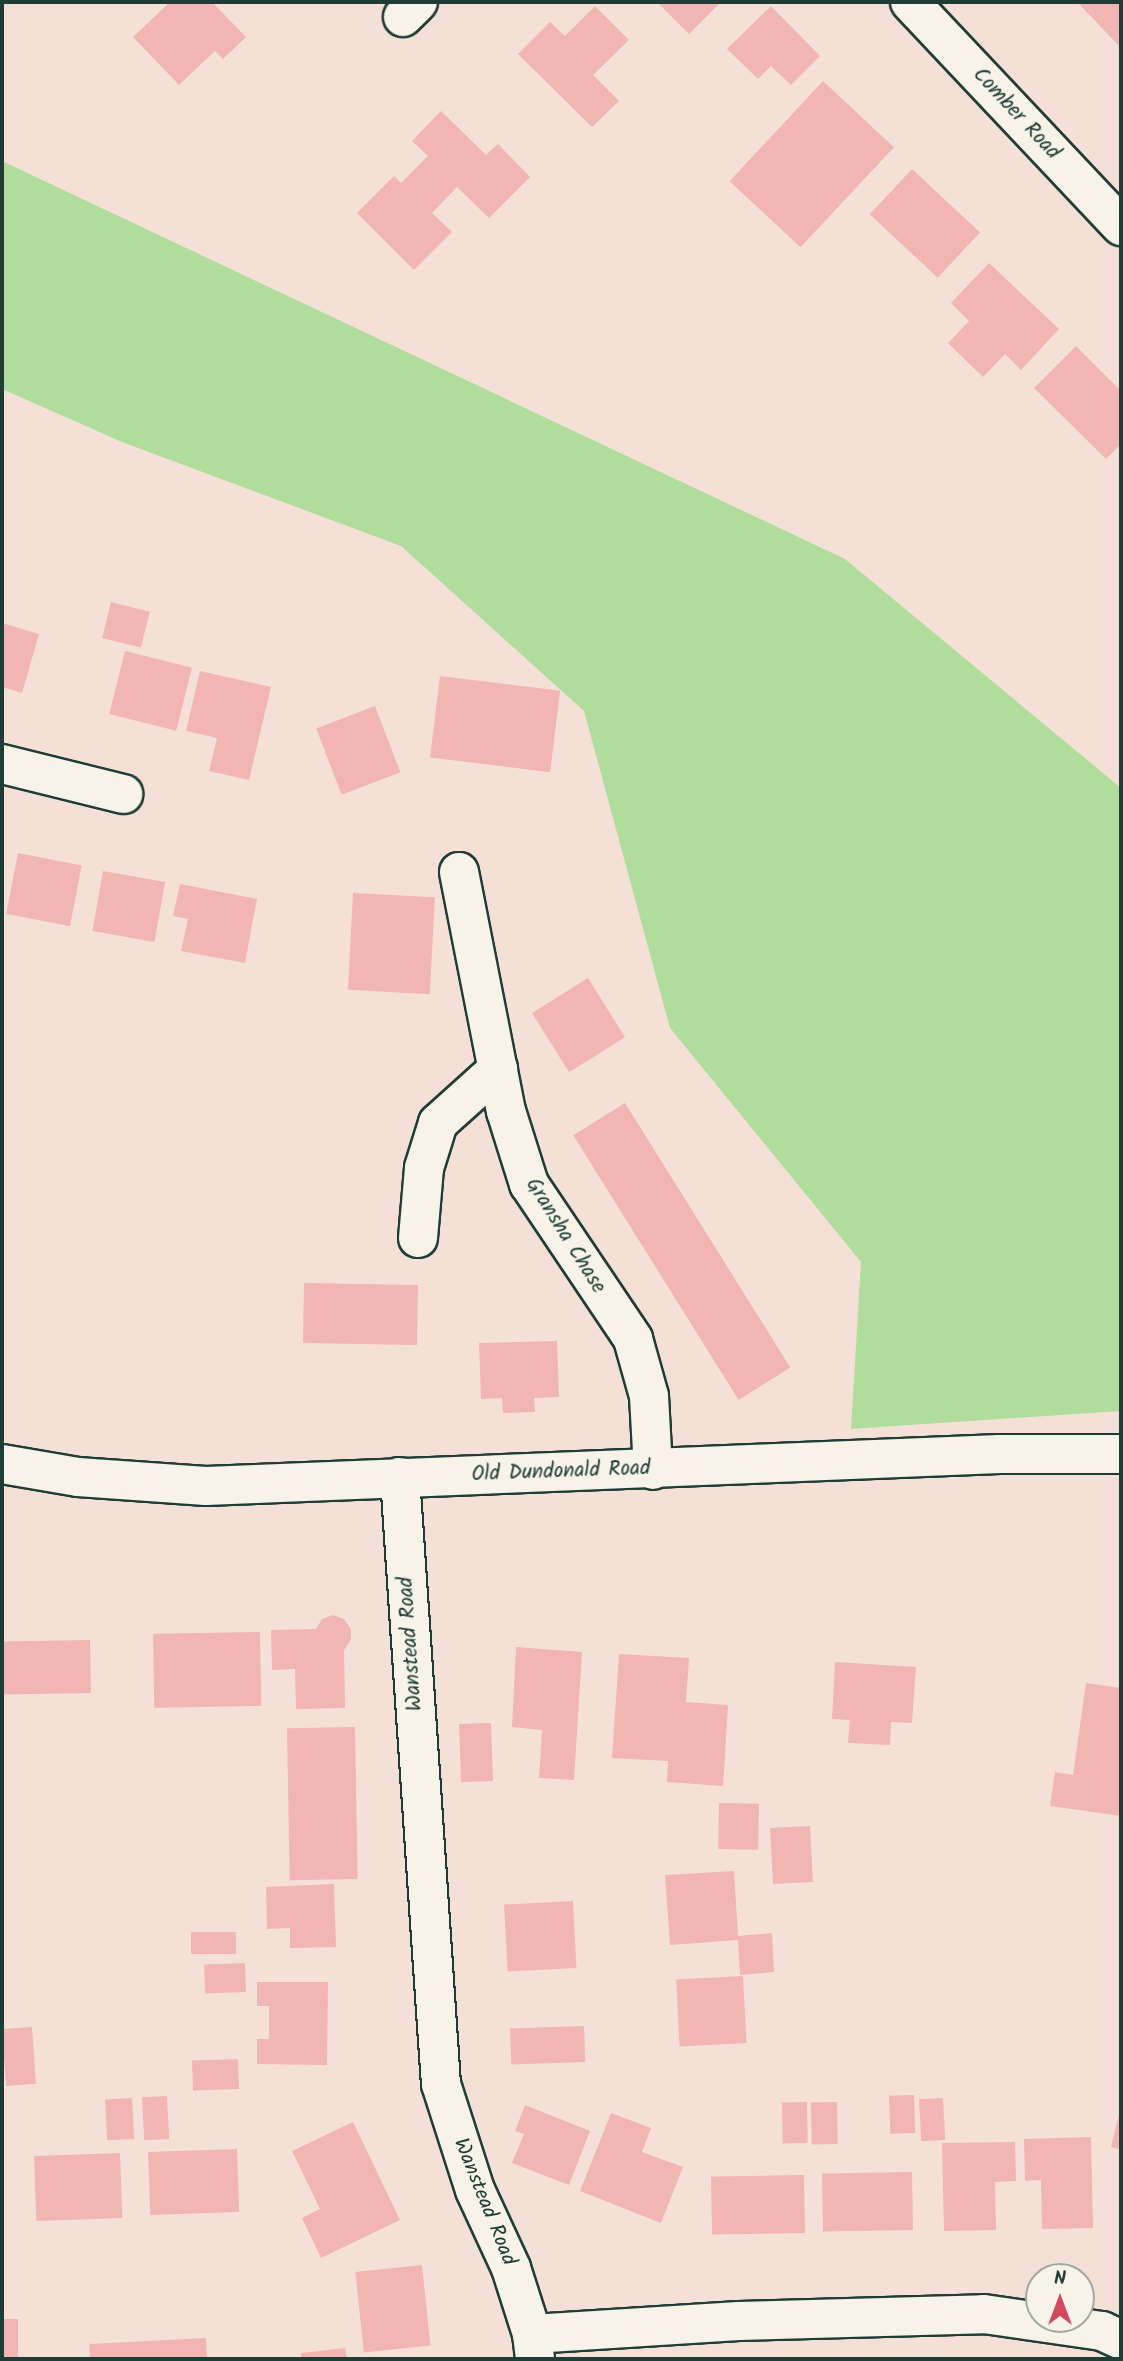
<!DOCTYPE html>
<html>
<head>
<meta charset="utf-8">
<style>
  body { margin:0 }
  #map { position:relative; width:1123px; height:2361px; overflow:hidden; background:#f5e0d8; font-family:Kalam,sans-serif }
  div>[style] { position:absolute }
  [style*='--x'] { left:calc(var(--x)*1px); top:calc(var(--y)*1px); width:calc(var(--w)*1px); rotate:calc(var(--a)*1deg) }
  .green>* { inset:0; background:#b1dd9c }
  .building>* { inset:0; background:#f1b5b4; transform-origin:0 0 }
  .roads { filter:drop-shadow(2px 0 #1f3d34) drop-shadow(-2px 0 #1f3d34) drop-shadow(0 2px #1f3d34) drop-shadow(0 -2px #1f3d34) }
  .minor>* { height:38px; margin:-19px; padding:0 19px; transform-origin:19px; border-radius:19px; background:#f7f3e8 }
  .highway>* { height:38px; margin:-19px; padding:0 19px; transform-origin:19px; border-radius:19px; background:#f7f3e8 }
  span { translate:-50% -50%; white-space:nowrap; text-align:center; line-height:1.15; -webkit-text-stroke:5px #f7f3e8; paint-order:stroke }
  .street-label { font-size:21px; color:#1f3d34 }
  .frame { position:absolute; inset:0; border:4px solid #1f3d34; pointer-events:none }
  .north { position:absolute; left:1025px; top:2263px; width:70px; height:70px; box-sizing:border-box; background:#f7f3e8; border:2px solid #a1aaa0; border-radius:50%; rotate:0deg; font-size:19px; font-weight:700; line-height:28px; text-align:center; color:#1f3d34 }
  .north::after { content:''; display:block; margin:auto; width:24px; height:32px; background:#d1495b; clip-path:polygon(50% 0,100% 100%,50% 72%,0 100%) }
</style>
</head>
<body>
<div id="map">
  <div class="green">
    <i style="clip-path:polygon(2px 161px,845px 559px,1121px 788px,1121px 1411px,851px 1429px,861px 1262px,670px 1028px,584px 711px,401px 546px,122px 442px,2px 389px)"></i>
  </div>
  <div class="building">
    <i style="clip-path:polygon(170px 2px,212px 2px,246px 37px,223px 59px,215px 51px,179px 85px,133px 37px)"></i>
    <i style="clip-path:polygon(657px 2px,717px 2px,719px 4px,689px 34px)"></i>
    <i style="clip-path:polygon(1077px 2px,1121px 2px,1121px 48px,1101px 27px)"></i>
    <i style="clip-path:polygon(595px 6px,629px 40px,593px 75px,619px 101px,592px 127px,518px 54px,550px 22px,565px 36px)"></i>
    <i style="clip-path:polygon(771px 6px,820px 56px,791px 85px,771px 66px,758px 79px,727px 49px)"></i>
    <i style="left:823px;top:81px;width:97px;height:137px;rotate:43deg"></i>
    <i style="clip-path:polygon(441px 111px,486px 155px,498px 144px,530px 177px,489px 218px,457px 187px,432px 213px,452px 232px,414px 270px,357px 213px,394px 176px,401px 183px,428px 156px,412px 141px)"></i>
    <i style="left:912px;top:169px;width:93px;height:62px;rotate:43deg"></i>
    <i style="clip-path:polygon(989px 263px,1059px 329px,1021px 370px,1005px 354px,983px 377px,948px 343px,969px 321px,951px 303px)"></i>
    <i style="clip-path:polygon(1076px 346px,1121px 391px,1121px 444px,1106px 459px,1034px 388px)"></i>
    <i style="left:111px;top:602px;width:40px;height:37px;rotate:14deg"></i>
    <i style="clip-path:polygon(2px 623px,39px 634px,22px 693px,2px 687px)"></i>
    <i style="left:125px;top:651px;width:69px;height:65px;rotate:14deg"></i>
    <i style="clip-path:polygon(200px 671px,271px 687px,249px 780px,209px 771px,217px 738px,186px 731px)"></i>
    <i style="left:440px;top:676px;width:121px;height:82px;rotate:7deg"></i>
    <i style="left:375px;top:706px;width:71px;height:63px;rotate:69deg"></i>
    <i style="left:18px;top:853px;width:65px;height:62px;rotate:11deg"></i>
    <i style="left:103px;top:871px;width:63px;height:61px;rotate:10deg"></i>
    <i style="clip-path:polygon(180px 884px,257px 899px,245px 963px,181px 951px,188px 919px,173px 916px)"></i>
    <i style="left:353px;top:893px;width:82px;height:97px;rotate:3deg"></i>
    <i style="left:588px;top:978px;width:70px;height:66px;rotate:58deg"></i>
    <i style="left:625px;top:1103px;width:312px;height:61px;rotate:58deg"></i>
    <i style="left:304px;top:1283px;width:114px;height:60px;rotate:1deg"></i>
    <i style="clip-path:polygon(557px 1341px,559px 1397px,534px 1398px,535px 1412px,503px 1413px,502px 1398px,481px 1399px,479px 1343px)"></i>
    <i style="clip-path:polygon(333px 1615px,344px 1619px,351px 1629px,351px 1639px,344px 1650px,345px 1708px,296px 1709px,295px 1669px,272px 1670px,271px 1630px,316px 1629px,322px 1619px)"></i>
    <i style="left:260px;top:1632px;width:74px;height:107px;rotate:89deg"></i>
    <i style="left:90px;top:1640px;width:53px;height:88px;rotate:89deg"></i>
    <i style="clip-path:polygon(516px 1647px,582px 1652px,574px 1780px,539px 1778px,542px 1730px,512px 1727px)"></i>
    <i style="clip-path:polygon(619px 1654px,689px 1658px,686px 1702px,728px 1705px,723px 1786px,667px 1782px,668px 1761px,612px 1758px)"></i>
    <i style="clip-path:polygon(835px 1662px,916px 1667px,912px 1723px,891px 1722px,890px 1745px,848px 1743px,850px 1720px,832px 1719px)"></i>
    <i style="clip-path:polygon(1086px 1683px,1121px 1688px,1121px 1816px,1050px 1806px,1055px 1772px,1073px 1775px)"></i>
    <i style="left:491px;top:1723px;width:58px;height:32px;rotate:88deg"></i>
    <i style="left:355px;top:1727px;width:152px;height:68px;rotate:89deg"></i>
    <i style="left:719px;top:1803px;width:40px;height:46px;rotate:1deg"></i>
    <i style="left:810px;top:1826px;width:56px;height:40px;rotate:87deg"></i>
    <i style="clip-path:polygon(734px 1871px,738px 1936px,772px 1933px,774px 1972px,740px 1975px,738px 1940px,670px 1945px,665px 1875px)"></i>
    <i style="clip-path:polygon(334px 1884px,336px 1947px,290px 1948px,290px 1928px,267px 1929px,266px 1887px)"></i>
    <i style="left:573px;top:1901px;width:67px;height:69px;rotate:87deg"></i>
    <i style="left:191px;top:1932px;width:45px;height:22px"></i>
    <i style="left:245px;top:1963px;width:29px;height:41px;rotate:88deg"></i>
    <i style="left:743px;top:1976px;width:67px;height:67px;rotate:87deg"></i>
    <i style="clip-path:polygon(257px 1982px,328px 1982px,327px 2065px,257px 2064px,257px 2039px,269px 2039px,269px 2006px,257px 2006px)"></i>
    <i style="left:584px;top:2026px;width:36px;height:74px;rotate:88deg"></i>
    <i style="left:32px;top:2027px;width:57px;height:30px;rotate:86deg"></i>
    <i style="left:238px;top:2059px;width:30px;height:46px;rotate:88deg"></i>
    <i style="left:914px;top:2095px;width:38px;height:25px;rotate:88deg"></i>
    <i style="left:167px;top:2096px;width:43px;height:25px;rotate:87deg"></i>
    <i style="left:132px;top:2098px;width:41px;height:27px;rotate:87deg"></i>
    <i style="left:943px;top:2098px;width:42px;height:24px;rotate:87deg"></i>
    <i style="left:807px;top:2102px;width:41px;height:25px;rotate:89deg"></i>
    <i style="left:837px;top:2102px;width:42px;height:26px;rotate:89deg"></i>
    <i style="clip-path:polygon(525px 2105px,590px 2131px,569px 2185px,512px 2163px,524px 2134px,515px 2131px)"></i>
    <i style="clip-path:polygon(1120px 2111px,1121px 2111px,1121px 2150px,1111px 2147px)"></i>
    <i style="clip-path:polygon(611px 2113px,651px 2128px,642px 2152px,683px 2167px,661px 2223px,580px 2191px)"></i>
    <i style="clip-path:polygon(353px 2122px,400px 2220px,321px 2258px,302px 2218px,320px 2209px,292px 2151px)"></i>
    <i style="clip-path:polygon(1091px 2137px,1093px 2228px,1042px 2229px,1041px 2180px,1025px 2181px,1024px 2139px)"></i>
    <i style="clip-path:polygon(1015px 2142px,1016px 2181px,995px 2182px,996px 2230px,944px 2231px,942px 2143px)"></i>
    <i style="left:237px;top:2149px;width:63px;height:89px;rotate:88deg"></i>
    <i style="left:120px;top:2153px;width:65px;height:86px;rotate:88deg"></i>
    <i style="left:912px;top:2172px;width:58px;height:90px;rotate:89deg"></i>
    <i style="left:804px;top:2175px;width:58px;height:93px;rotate:89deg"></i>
    <i style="left:422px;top:2265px;width:81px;height:67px;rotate:84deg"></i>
    <i style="left:2px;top:2319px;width:16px;height:40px"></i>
    <i style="left:206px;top:2338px;width:21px;height:117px;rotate:87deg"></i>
    <i style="clip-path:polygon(345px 2348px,347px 2359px,301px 2359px,301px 2353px)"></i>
  </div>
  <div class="roads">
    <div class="minor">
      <i style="--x:403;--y:17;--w:21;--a:-45"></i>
      <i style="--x:2;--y:764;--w:125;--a:13.9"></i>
      <i style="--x:459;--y:872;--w:244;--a:78.9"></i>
      <i style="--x:506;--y:1111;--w:77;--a:72.5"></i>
      <i style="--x:529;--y:1184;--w:187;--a:56.1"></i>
      <i style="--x:633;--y:1339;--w:59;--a:74.3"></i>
      <i style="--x:649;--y:1396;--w:74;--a:86.9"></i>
      <i style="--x:418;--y:1238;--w:70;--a:-85.1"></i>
      <i style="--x:424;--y:1168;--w:47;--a:-72.7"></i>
      <i style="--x:438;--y:1123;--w:81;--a:-42"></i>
      <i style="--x:2;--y:1464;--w:77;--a:9.7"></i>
      <i style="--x:78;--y:1477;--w:128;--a:4"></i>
      <i style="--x:206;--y:1486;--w:794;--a:-2.31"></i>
      <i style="--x:999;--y:1454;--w:122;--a:0"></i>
      <i style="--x:400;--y:1477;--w:608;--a:86.14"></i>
      <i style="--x:441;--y:2084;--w:111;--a:72.2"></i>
      <i style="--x:475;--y:2190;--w:86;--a:65.2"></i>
      <i style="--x:511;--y:2268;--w:69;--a:72.3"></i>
      <i style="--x:532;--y:2334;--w:25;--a:83"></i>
      <i style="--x:532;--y:2334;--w:207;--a:-3.6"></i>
      <i style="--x:739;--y:2321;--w:245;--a:-1.6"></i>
      <i style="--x:984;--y:2314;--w:119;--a:8.2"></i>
      <i style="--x:1102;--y:2331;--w:21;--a:25"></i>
    </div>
    <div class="highway">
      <i style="--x:910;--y:2;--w:308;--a:46.7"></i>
    </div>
  </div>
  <div class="street-label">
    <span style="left:1016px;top:114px;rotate:47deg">Comber Road</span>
    <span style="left:565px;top:1236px;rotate:58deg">Gransha Chase</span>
    <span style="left:561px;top:1472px;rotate:-2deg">Old Dundonald Road</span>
    <span style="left:411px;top:1644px;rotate:-94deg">Wanstead Road</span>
    <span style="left:484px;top:2202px;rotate:68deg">Wanstead Road</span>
  </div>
  <div class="frame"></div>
  <div class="north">N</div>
</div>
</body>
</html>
